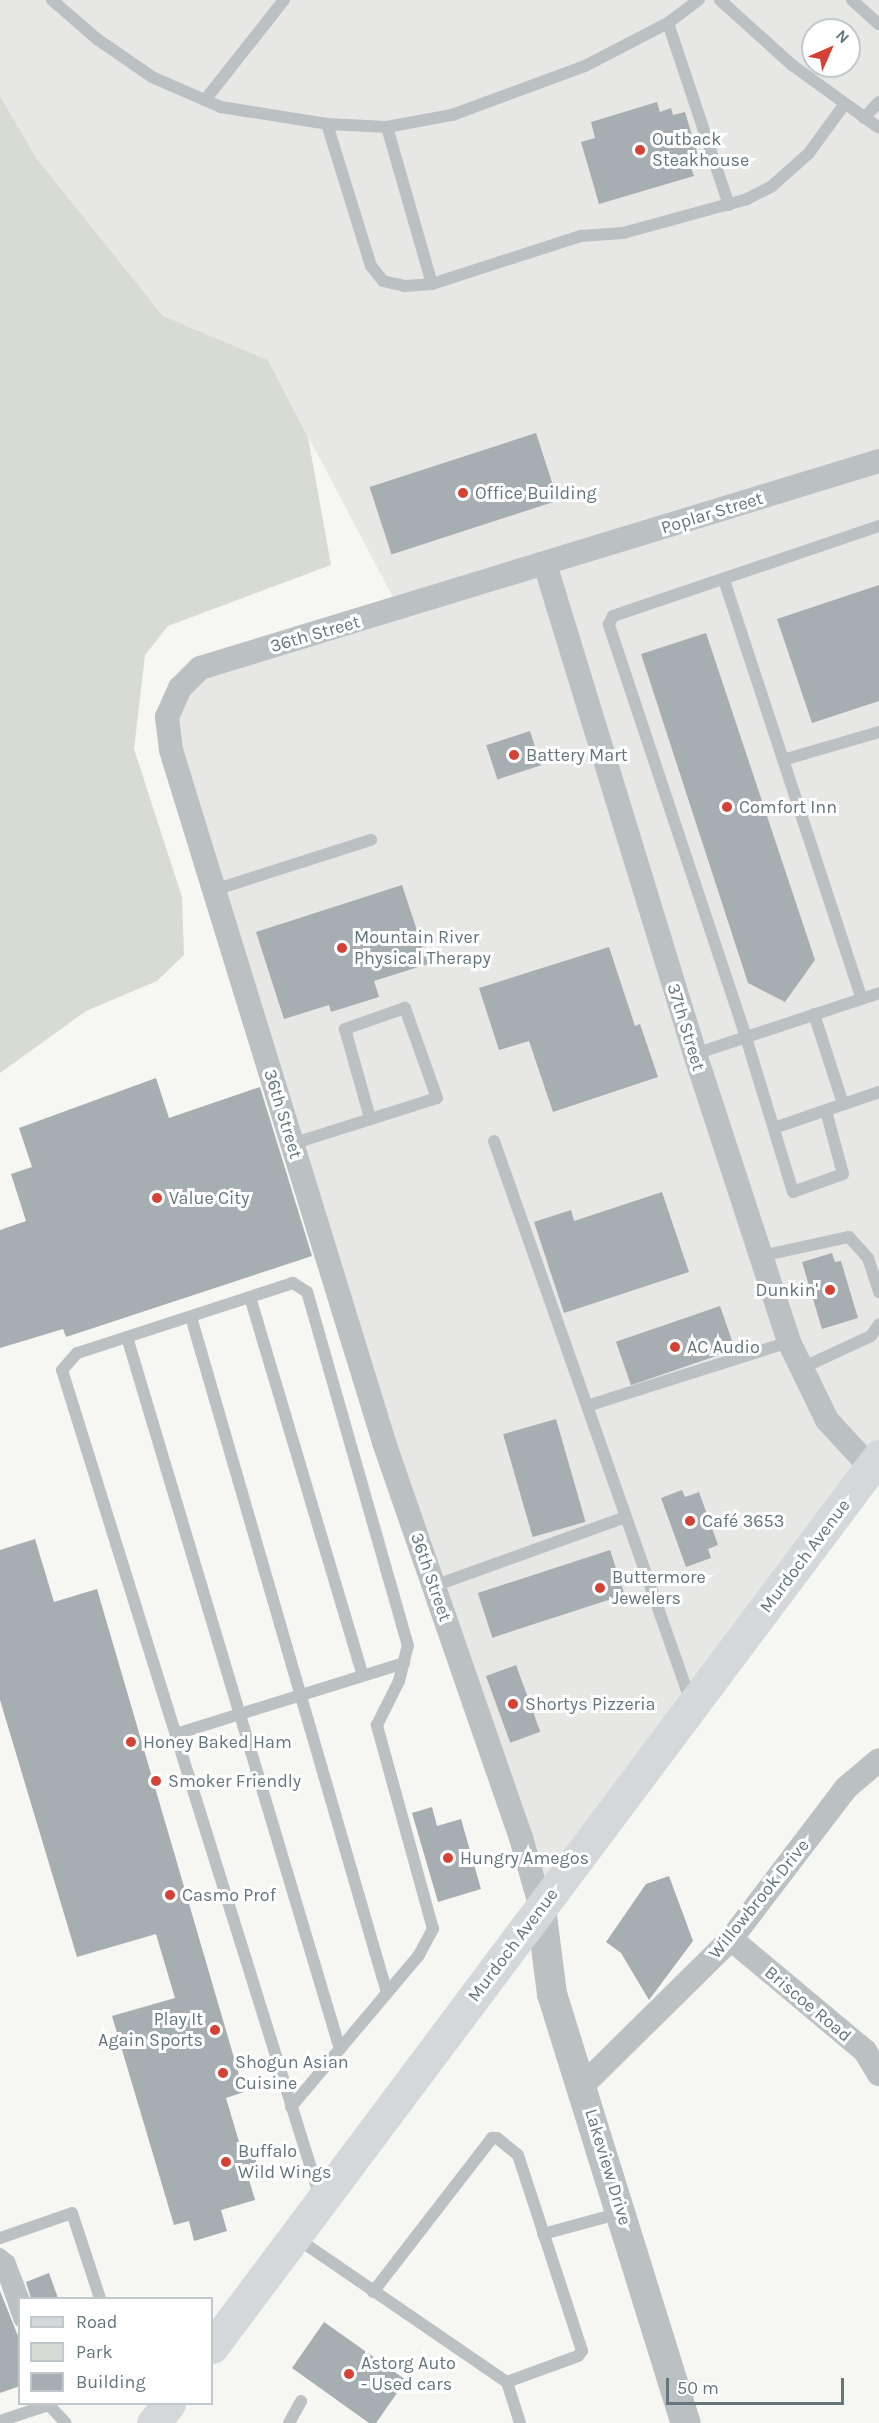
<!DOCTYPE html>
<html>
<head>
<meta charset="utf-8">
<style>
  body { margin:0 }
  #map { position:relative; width:879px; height:2423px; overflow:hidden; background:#f6f6f3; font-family:Karla,sans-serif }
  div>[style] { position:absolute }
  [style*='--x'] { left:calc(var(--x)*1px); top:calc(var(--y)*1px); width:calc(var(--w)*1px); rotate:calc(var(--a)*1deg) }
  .built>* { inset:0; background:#e7e7e6 }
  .green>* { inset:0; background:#d7dbd3 }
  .building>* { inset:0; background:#a6aeb2; transform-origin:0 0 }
  .service>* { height:12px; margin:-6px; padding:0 6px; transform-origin:6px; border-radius:6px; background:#bbc1c3 }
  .minor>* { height:24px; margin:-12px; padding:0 12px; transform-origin:12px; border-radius:12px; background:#bbc1c3 }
  .tertiary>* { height:30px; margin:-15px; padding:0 15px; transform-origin:15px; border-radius:15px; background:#bbc1c3 }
  .primary>* { height:33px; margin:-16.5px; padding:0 16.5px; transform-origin:16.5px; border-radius:16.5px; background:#d4d8da }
  .dots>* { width:16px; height:16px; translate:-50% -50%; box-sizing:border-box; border:3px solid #fff; border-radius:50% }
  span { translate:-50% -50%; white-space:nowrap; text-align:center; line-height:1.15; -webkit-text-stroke:6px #fff; paint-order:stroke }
  .poi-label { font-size:18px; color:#64757c }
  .left { translate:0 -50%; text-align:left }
  .right { translate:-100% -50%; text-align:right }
  .street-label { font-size:18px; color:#64757c }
  .legend { position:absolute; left:18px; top:2297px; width:195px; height:108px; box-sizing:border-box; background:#fff; border:2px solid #c1c8cb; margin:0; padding:8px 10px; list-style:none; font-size:18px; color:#64757c }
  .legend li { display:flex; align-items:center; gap:12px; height:30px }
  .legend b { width:30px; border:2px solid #c1c8cb }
  .north { position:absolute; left:801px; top:18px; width:60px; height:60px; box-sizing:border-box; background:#fff; border:2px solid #c1c8cb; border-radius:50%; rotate:45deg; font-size:16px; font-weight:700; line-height:24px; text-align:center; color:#64757c }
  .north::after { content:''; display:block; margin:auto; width:21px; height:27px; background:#d44135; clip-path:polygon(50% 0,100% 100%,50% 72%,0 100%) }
  .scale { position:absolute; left:666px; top:2378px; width:178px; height:27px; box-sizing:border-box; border:3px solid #64757c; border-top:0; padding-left:8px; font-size:18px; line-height:21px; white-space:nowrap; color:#64757c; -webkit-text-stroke:4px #fff; paint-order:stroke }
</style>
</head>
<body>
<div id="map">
  <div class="built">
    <i style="clip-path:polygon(evenodd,0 0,879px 0,879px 1456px,541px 1908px,171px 750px,180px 688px,399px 609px,268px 360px,163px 316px,37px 159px,0 96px,0 0,813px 30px,849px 30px,849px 66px,813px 66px,813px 30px)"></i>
  </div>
  <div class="green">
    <i style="clip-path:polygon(0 96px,37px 159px,163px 316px,268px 360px,308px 437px,331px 565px,168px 626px,145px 655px,134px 749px,182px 897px,184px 955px,157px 981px,86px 1011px,0 1073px)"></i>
  </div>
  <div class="building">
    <i style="clip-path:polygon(657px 102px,660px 112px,671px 108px,673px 115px,685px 112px,699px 159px,689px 162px,694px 176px,599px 204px,581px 142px,595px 138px,591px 122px)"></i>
    <i style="left:536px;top:433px;width:71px;height:175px;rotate:72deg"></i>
    <i style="clip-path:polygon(879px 585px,879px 701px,812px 723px,777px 619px)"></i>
    <i style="clip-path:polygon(706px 633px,815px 960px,785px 1002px,748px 983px,641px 654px)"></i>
    <i style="left:530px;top:731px;width:36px;height:46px;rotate:72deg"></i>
    <i style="clip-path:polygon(402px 885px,428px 964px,374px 981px,379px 997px,331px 1012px,329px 1005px,284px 1019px,256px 932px)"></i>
    <i style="clip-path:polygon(609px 947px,635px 1026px,640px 1024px,658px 1077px,553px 1112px,529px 1041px,499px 1050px,479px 988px)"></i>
    <i style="clip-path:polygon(156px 1078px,169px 1118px,260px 1087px,312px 1256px,66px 1337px,63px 1329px,0 1348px,0 1230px,26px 1221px,11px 1174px,32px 1167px,19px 1128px)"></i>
    <i style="clip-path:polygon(662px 1192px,689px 1272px,564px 1313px,534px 1222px,571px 1210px,574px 1221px)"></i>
    <i style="clip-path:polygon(832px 1253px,835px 1262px,841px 1261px,858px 1318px,822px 1329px,802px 1262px)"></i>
    <i style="left:720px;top:1306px;width:46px;height:110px;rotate:71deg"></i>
    <i style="left:556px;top:1419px;width:107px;height:55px;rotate:74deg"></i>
    <i style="clip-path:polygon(682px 1490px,685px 1497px,699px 1492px,718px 1545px,708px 1549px,711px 1558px,686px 1567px,661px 1498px)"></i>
    <i style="clip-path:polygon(35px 1539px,54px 1602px,97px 1589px,244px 2092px,226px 2098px,242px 2152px,252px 2149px,259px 2170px,247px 2173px,255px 2200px,221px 2210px,227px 2231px,194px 2241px,189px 2221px,174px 2225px,112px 2016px,175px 1998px,156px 1934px,77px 1957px,0 1700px,0 1550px)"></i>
    <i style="left:610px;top:1550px;width:47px;height:139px;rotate:72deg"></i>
    <i style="left:516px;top:1665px;width:71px;height:32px;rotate:70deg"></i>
    <i style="clip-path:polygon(432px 1807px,437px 1826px,461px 1819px,481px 1889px,438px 1902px,412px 1813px)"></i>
    <i style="clip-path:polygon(669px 1876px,693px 1941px,649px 2000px,621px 1953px,606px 1942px,646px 1884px)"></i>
    <i style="clip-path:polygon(49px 2273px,58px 2298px,31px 2298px,26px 2282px)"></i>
    <i style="clip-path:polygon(0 2291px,20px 2341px,20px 2386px,0 2393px)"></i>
    <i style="clip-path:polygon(324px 2322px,406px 2380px,376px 2423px,369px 2423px,292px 2368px)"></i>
  </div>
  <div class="service">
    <i style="--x:52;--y:0;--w:60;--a:40.9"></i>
    <i style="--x:97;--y:39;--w:67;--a:34.6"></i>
    <i style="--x:152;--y:77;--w:75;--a:23.5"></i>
    <i style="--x:221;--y:107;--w:107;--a:9.1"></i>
    <i style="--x:327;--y:124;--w:60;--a:2.9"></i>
    <i style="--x:387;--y:127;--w:66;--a:-10.5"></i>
    <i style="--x:452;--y:115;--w:142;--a:-20.2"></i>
    <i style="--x:585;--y:66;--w:93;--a:-27.4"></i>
    <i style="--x:668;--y:23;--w:39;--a:-37"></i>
    <i style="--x:720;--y:0;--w:97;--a:42.1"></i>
    <i style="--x:792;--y:65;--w:107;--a:35.9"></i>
    <i style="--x:852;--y:0;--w:36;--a:42"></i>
    <i style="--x:668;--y:23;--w:192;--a:71.5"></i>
    <i style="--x:205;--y:100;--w:127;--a:-51.7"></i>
    <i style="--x:864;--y:118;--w:22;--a:-47"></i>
    <i style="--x:327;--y:124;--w:149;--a:72.8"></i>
    <i style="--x:371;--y:266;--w:19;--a:51"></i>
    <i style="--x:383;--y:281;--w:23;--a:13"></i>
    <i style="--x:405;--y:286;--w:27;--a:-4"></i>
    <i style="--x:432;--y:284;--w:157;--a:-17.9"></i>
    <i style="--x:581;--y:236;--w:42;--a:-4.1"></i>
    <i style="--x:623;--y:233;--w:129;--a:-15.3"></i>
    <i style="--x:747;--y:199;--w:28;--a:-27"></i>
    <i style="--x:772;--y:186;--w:50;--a:-41.7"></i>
    <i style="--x:809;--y:153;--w:59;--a:-53.9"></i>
    <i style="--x:387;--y:127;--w:163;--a:74"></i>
    <i style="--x:724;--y:580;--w:441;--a:71.8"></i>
    <i style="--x:783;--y:760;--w:100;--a:-16.3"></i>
    <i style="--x:214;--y:890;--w:165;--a:-17.7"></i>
    <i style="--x:814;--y:1014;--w:95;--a:72.1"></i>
    <i style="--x:695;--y:1054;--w:194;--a:-18.3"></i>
    <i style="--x:826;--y:1111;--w:65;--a:74.9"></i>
    <i style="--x:843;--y:1174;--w:53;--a:160.2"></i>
    <i style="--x:793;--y:1192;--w:162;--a:-106.9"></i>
    <i style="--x:746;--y:1037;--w:435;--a:-108.4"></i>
    <i style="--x:609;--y:624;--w:9;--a:-63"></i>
    <i style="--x:613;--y:616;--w:281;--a:-18.7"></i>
    <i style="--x:774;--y:1128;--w:111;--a:-18.9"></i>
    <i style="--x:494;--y:1141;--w:595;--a:70.65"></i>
    <i style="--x:292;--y:1144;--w:152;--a:-17.6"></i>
    <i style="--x:437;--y:1098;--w:96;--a:-109.6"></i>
    <i style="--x:405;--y:1008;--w:64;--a:160.7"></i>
    <i style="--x:345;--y:1029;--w:92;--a:74.3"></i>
    <i style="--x:761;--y:1256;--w:90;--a:-12.2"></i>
    <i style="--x:849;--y:1237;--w:28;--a:48"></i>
    <i style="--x:868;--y:1258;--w:36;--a:72"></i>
    <i style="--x:250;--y:1297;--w:395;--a:73.4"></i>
    <i style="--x:191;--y:1317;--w:704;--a:73.83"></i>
    <i style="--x:127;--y:1337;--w:743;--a:73.35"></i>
    <i style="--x:802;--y:1368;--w:76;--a:-24.9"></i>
    <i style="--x:871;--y:1336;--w:14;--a:-56"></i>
    <i style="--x:587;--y:1406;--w:212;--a:-17.6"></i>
    <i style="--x:434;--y:1586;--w:204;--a:-19.8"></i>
    <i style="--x:176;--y:1734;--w:239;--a:-17.3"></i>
    <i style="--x:291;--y:2107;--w:199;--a:-49.9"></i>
    <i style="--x:419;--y:1955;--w:30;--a:-62"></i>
    <i style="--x:433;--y:1929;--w:212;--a:-105.4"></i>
    <i style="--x:377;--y:1725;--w:49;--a:-63.4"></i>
    <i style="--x:399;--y:1681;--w:36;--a:-76"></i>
    <i style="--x:408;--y:1646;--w:368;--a:-105.9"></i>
    <i style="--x:307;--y:1292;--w:17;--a:-147"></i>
    <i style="--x:293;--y:1283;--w:227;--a:162"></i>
    <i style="--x:77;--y:1353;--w:23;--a:131"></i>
    <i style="--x:62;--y:1370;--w:866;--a:72.67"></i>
    <i style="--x:543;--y:2234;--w:81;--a:-15.1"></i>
    <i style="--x:295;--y:2237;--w:257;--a:34.4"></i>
    <i style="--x:507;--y:2382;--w:43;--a:72.4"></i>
    <i style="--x:0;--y:2238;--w:76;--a:-19.1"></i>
    <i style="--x:72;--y:2213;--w:89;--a:71.8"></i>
    <i style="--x:0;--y:2254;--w:11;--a:38"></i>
    <i style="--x:9;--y:2261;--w:40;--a:69"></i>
    <i style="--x:0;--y:2264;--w:60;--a:70.7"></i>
    <i style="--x:373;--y:2292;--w:195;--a:-52.3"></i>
    <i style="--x:492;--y:2138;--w:5;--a:0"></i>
    <i style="--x:497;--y:2138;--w:27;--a:39"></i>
    <i style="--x:518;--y:2155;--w:206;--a:71.9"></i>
    <i style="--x:582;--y:2351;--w:6;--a:129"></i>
    <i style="--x:578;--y:2356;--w:76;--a:159.9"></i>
    <i style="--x:48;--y:2404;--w:26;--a:47"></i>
    <i style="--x:0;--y:2421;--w:54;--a:-18.4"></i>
    <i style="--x:289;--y:2423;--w:25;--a:-61"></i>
  </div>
  <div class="minor">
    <i style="--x:545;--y:564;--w:512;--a:72.98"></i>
    <i style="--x:695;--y:1054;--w:303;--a:71.9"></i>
    <i style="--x:789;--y:1342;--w:87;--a:64"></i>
    <i style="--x:827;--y:1420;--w:65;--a:47.5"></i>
    <i style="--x:541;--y:1908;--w:73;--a:-105.9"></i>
    <i style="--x:521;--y:1838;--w:419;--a:-109.1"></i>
    <i style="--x:384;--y:1442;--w:724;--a:-107.11"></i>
    <i style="--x:171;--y:750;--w:33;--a:-97"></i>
    <i style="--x:167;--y:717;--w:32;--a:-66"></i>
    <i style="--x:180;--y:688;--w:28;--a:-45"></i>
    <i style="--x:200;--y:668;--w:710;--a:-16.95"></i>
    <i style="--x:731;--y:1939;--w:175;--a:39.9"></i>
    <i style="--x:865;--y:2051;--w:27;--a:59"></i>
    <i style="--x:583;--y:2085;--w:208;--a:-44.6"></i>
    <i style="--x:731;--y:1939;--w:190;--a:-52.7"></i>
    <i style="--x:846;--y:1788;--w:43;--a:-40.3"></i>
  </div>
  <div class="tertiary">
    <i style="--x:541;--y:1908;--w:87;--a:82.7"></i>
    <i style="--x:552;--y:1994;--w:449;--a:72.7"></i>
  </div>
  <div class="primary">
    <i style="--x:212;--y:2347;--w:1113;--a:-53.18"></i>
    <i style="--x:153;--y:2423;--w:25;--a:-50"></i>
  </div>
  <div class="dots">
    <i style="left:640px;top:150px;background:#d44135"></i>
    <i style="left:463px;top:493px;background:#d44135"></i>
    <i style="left:514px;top:755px;background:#d44135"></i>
    <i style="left:727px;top:807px;background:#d44135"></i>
    <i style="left:342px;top:948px;background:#d44135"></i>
    <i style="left:157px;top:1198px;background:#d44135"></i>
    <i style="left:830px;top:1290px;background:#d44135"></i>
    <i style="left:675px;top:1347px;background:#d44135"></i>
    <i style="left:690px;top:1521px;background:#d44135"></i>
    <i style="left:600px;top:1588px;background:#d44135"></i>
    <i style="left:513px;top:1704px;background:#d44135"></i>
    <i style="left:131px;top:1742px;background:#d44135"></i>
    <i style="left:156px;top:1781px;background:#d44135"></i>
    <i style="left:448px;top:1858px;background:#d44135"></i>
    <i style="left:170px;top:1895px;background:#d44135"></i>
    <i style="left:215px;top:2030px;background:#d44135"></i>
    <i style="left:223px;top:2073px;background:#d44135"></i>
    <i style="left:226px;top:2162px;background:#d44135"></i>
    <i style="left:349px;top:2374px;background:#d44135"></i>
  </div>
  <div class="poi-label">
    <span class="left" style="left:652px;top:150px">Outback<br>Steakhouse</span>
    <span class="left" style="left:475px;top:493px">Office Building</span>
    <span class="left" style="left:526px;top:755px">Battery Mart</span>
    <span class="left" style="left:739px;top:807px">Comfort Inn</span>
    <span class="left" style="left:354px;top:948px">Mountain River<br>Physical Therapy</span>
    <span class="left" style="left:169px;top:1198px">Value City</span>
    <span class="right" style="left:818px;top:1290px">Dunkin'</span>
    <span class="left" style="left:687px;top:1347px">AC Audio</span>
    <span class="left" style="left:702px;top:1521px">Café 3653</span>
    <span class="left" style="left:612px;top:1588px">Buttermore<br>Jewelers</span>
    <span class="left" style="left:525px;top:1704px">Shortys Pizzeria</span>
    <span class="left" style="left:143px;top:1742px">Honey Baked Ham</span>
    <span class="left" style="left:168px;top:1781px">Smoker Friendly</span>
    <span class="left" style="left:460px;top:1858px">Hungry Amegos</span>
    <span class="left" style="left:182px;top:1895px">Casmo Prof</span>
    <span class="right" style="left:203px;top:2030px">Play It<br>Again Sports</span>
    <span class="left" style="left:235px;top:2073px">Shogun Asian<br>Cuisine</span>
    <span class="left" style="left:238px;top:2162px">Buffalo<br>Wild Wings</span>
    <span class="left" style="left:361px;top:2374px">Astorg Auto<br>- Used cars</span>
  </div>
  <div class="street-label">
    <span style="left:712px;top:513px;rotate:-17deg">Poplar Street</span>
    <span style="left:315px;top:634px;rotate:-16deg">36th Street</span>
    <span style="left:686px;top:1027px;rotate:73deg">37th Street</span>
    <span style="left:283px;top:1114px;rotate:73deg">36th Street</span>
    <span style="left:805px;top:1556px;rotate:-53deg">Murdoch Avenue</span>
    <span style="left:431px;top:1577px;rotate:71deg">36th Street</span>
    <span style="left:759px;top:1899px;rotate:-51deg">Willowbrook Drive</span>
    <span style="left:513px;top:1945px;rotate:-53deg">Murdoch Avenue</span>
    <span style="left:808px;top:2004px;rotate:40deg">Briscoe Road</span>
    <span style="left:608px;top:2167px;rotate:73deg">Lakeview Drive</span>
  </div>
  <ul class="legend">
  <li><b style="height:8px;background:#d4d8da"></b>Road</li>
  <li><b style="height:16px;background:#d7dbd3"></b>Park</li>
  <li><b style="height:16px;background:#a6aeb2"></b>Building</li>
  </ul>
  <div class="north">N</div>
  <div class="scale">50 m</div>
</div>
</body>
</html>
